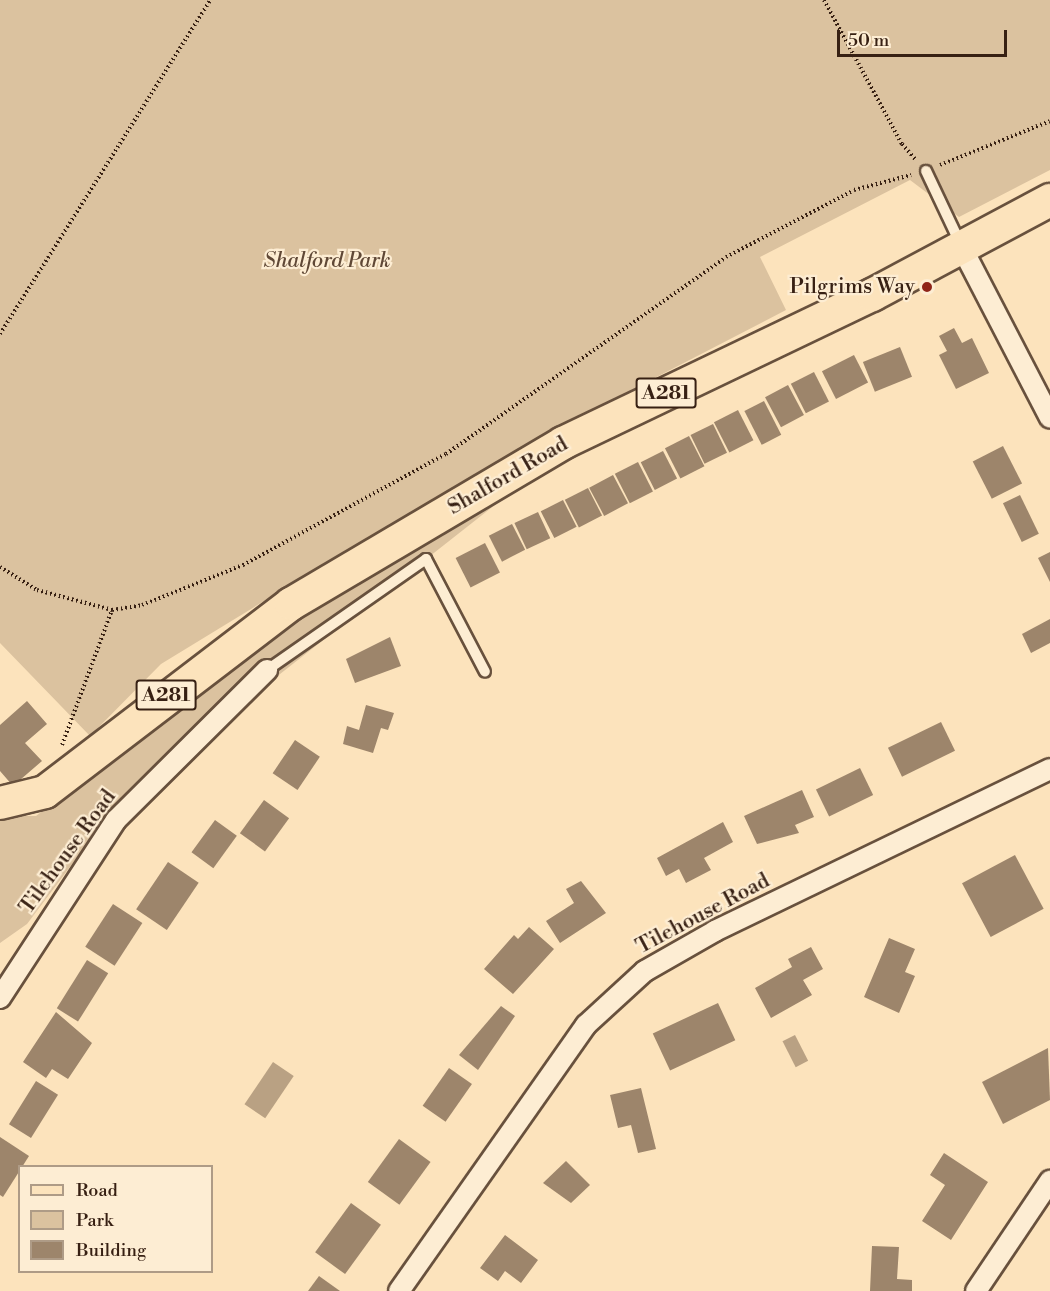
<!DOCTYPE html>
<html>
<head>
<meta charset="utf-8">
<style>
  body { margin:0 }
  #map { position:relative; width:1050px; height:1291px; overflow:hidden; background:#fce3bc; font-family:"Libre Bodoni",serif }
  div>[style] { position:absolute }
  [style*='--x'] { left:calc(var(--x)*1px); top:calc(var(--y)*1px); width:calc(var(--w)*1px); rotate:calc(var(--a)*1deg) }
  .green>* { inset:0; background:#dbc29f }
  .water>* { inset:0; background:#b9a183; transform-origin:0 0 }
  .building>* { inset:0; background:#9d856b; transform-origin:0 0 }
  .path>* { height:4px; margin-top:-2px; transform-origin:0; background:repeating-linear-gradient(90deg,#372013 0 1.5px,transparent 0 4.5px) }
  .roads { filter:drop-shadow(2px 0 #68513d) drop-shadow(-2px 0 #68513d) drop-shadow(0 2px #68513d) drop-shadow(0 -2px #68513d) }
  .service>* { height:10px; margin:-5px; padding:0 5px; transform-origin:5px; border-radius:5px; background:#fdedd3 }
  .minor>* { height:20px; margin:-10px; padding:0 10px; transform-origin:10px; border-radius:10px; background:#fdedd3 }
  .primary>* { height:32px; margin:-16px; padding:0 16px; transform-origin:16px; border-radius:16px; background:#fce3bc }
  .dots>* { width:16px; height:16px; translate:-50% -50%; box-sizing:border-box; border:3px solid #fdedd3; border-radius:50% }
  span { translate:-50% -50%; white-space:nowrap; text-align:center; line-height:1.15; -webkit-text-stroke:4.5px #fdedd3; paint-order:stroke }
  .shield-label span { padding:2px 4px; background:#fdedd3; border:2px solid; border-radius:4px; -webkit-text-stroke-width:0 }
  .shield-label { font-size:20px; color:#372013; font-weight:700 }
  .park-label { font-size:21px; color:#604836; font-style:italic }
  .poi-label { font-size:21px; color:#372013 }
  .right { translate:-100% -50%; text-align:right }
  .street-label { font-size:21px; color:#372013 }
  .legend { position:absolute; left:18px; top:1165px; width:195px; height:108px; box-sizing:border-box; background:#fdedd3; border:2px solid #ae9b86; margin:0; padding:8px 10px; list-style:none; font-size:18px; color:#372013 }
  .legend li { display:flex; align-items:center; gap:12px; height:30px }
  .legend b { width:30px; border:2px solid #ae9b86 }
  .scale { position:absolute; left:837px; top:30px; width:170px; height:27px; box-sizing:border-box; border:3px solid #372013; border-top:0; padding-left:8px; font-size:18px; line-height:21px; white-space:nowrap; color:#372013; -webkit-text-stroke:4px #fdedd3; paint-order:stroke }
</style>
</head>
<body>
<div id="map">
  <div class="green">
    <i style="clip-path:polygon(0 0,1050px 0,1050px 170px,959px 217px,910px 180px,760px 257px,786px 310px,558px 428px,282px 590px,161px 664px,90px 736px,0 643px)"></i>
    <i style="clip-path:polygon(533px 475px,121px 799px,27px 924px,0 943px,0 816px,36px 816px,297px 616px)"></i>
  </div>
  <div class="water">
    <i style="left:795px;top:1035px;width:29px;height:14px;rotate:63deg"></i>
    <i style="left:273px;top:1062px;width:25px;height:51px;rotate:34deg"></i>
  </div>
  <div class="building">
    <i style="clip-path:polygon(954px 328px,962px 343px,972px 338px,989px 373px,956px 389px,939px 355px,947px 351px,939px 336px)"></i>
    <i style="left:900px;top:347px;width:32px;height:40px;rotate:68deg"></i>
    <i style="left:854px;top:355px;width:31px;height:36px;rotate:63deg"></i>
    <i style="left:814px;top:372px;width:33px;height:26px;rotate:63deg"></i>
    <i style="left:788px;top:385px;width:34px;height:26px;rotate:62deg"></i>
    <i style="left:764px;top:401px;width:38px;height:22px;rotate:63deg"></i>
    <i style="left:738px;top:410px;width:34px;height:27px;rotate:63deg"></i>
    <i style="left:713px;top:424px;width:32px;height:25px;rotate:64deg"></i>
    <i style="left:689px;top:436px;width:34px;height:27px;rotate:63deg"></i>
    <i style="left:1003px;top:446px;width:42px;height:34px;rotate:63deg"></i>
    <i style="left:663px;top:451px;width:31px;height:25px;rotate:63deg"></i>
    <i style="left:638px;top:462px;width:33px;height:26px;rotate:63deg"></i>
    <i style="left:613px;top:475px;width:32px;height:27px;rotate:62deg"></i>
    <i style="left:588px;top:488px;width:31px;height:26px;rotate:63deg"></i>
    <i style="left:1020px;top:495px;width:43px;height:19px;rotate:64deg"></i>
    <i style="left:563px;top:500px;width:30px;height:25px;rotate:63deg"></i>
    <i style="left:538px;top:512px;width:29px;height:26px;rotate:65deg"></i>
    <i style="left:512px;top:524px;width:29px;height:26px;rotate:63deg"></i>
    <i style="left:485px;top:543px;width:33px;height:33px;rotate:63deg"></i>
    <i style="clip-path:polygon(1050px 552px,1050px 582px,1038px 558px)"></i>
    <i style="clip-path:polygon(1050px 619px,1050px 643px,1031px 653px,1022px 634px)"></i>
    <i style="clip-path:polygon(390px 637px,401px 666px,355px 683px,346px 659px)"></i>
    <i style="clip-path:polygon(27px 701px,47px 724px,25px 743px,42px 761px,13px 786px,0 771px,0 725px)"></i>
    <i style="clip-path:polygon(366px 705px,394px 713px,388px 730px,381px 728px,373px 753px,343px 744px,347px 726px,359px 730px)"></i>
    <i style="left:941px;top:722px;width:32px;height:59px;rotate:64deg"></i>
    <i style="left:295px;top:740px;width:30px;height:40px;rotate:34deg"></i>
    <i style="left:860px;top:768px;width:30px;height:49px;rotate:64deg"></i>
    <i style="clip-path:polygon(802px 790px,814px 817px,795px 825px,799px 833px,757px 844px,744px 816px)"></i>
    <i style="left:264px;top:800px;width:31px;height:41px;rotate:36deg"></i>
    <i style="left:215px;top:820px;width:27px;height:40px;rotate:36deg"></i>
    <i style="clip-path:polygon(723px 822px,733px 842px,704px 858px,711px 870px,686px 883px,679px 869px,666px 876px,657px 858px)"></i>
    <i style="left:1015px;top:855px;width:61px;height:60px;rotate:62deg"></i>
    <i style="left:168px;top:862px;width:37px;height:57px;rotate:34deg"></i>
    <i style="clip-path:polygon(581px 881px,606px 913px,560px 943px,546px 921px,574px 903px,566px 889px)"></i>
    <i style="left:113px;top:904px;width:35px;height:51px;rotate:33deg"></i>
    <i style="clip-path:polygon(529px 927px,554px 949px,513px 994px,484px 969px,514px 935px,518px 939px)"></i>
    <i style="clip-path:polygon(889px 938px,915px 949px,905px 972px,915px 976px,899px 1013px,864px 997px)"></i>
    <i style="clip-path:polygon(811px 947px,823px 969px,803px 980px,812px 995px,771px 1018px,755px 988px,792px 967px,788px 959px)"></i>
    <i style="left:87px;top:960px;width:25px;height:57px;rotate:32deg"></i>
    <i style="left:718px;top:1003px;width:41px;height:72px;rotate:65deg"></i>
    <i style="clip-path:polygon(501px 1006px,515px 1016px,478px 1070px,459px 1055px)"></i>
    <i style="clip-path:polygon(56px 1012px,92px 1043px,68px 1079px,52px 1069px,46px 1078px,23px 1062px)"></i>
    <i style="clip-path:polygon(1048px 1048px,1050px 1100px,1003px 1124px,982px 1082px)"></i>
    <i style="left:449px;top:1068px;width:28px;height:46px;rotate:35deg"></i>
    <i style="left:36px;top:1081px;width:26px;height:51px;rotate:32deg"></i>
    <i style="clip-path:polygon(641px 1088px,656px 1149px,638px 1153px,631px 1125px,618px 1128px,610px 1095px)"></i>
    <i style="clip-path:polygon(0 1137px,29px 1156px,3px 1197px,0 1195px)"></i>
    <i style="left:399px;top:1139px;width:39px;height:53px;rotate:36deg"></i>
    <i style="clip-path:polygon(944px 1153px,988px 1182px,951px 1240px,922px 1221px,945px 1185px,930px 1175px)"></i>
    <i style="clip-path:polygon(566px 1161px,590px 1185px,571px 1203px,543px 1183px)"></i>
    <i style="left:351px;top:1203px;width:37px;height:61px;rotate:36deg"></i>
    <i style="clip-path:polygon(505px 1235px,538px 1260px,521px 1283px,505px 1271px,498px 1281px,480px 1268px)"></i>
    <i style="clip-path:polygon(872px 1246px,899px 1247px,897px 1279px,912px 1280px,912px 1291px,870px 1291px)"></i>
    <i style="clip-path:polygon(319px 1276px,340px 1291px,308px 1291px)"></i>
  </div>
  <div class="path">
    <i style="--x:824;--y:0;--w:164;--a:61.6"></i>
    <i style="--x:902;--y:144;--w:21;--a:49"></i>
    <i style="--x:940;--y:165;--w:118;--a:-21.8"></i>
    <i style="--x:0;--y:334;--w:395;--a:-57.8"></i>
    <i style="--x:0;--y:567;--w:44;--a:31.9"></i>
    <i style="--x:37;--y:590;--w:78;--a:14.9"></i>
    <i style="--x:112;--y:610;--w:30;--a:-9"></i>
    <i style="--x:142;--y:605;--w:109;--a:-21.6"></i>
    <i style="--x:243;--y:565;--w:231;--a:-28.7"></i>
    <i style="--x:446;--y:454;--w:342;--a:-35.1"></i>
    <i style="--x:726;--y:257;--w:144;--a:-27.6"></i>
    <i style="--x:854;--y:190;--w:59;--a:-14.7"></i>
    <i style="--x:62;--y:745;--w:144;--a:-69.7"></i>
  </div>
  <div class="roads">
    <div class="service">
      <i style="--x:926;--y:171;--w:82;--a:64.7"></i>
      <i style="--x:267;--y:670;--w:194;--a:-34.9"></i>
      <i style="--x:426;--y:559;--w:127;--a:62.4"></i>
    </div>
    <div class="minor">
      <i style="--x:962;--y:248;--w:191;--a:62.6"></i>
      <i style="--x:0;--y:998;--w:212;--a:-56.9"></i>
      <i style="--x:116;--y:820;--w:213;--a:-44.8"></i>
      <i style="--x:399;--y:1291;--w:325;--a:-54.9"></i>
      <i style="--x:586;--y:1025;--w:80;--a:-42.5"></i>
      <i style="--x:645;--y:971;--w:81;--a:-29.7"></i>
      <i style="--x:715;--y:931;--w:372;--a:-25.8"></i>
      <i style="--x:976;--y:1291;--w:133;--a:-56.1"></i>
    </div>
    <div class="primary">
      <i style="--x:0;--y:803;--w:46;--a:-13.7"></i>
      <i style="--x:45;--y:792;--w:310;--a:-37.4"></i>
      <i style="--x:291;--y:604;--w:316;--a:-30.6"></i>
      <i style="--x:563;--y:443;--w:343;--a:-25.6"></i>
      <i style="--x:872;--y:295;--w:202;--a:-28.1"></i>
    </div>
  </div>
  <div class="dots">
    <i style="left:927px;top:287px;background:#8f2418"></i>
  </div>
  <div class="shield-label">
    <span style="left:666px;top:393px">A281</span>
    <span style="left:166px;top:695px">A281</span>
  </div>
  <div class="park-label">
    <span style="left:327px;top:261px">Shalford Park</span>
  </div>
  <div class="poi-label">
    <span class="right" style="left:915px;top:287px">Pilgrims Way</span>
  </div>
  <div class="street-label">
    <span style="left:508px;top:476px;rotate:-30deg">Shalford Road</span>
    <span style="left:68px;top:852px;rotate:-54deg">Tilehouse Road</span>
    <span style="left:703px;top:914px;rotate:-28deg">Tilehouse Road</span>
  </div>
  <ul class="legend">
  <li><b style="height:8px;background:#fce3bc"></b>Road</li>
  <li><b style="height:16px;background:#dbc29f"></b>Park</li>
  <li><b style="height:16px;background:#9d856b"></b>Building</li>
  </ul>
  <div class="scale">50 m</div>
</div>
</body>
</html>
